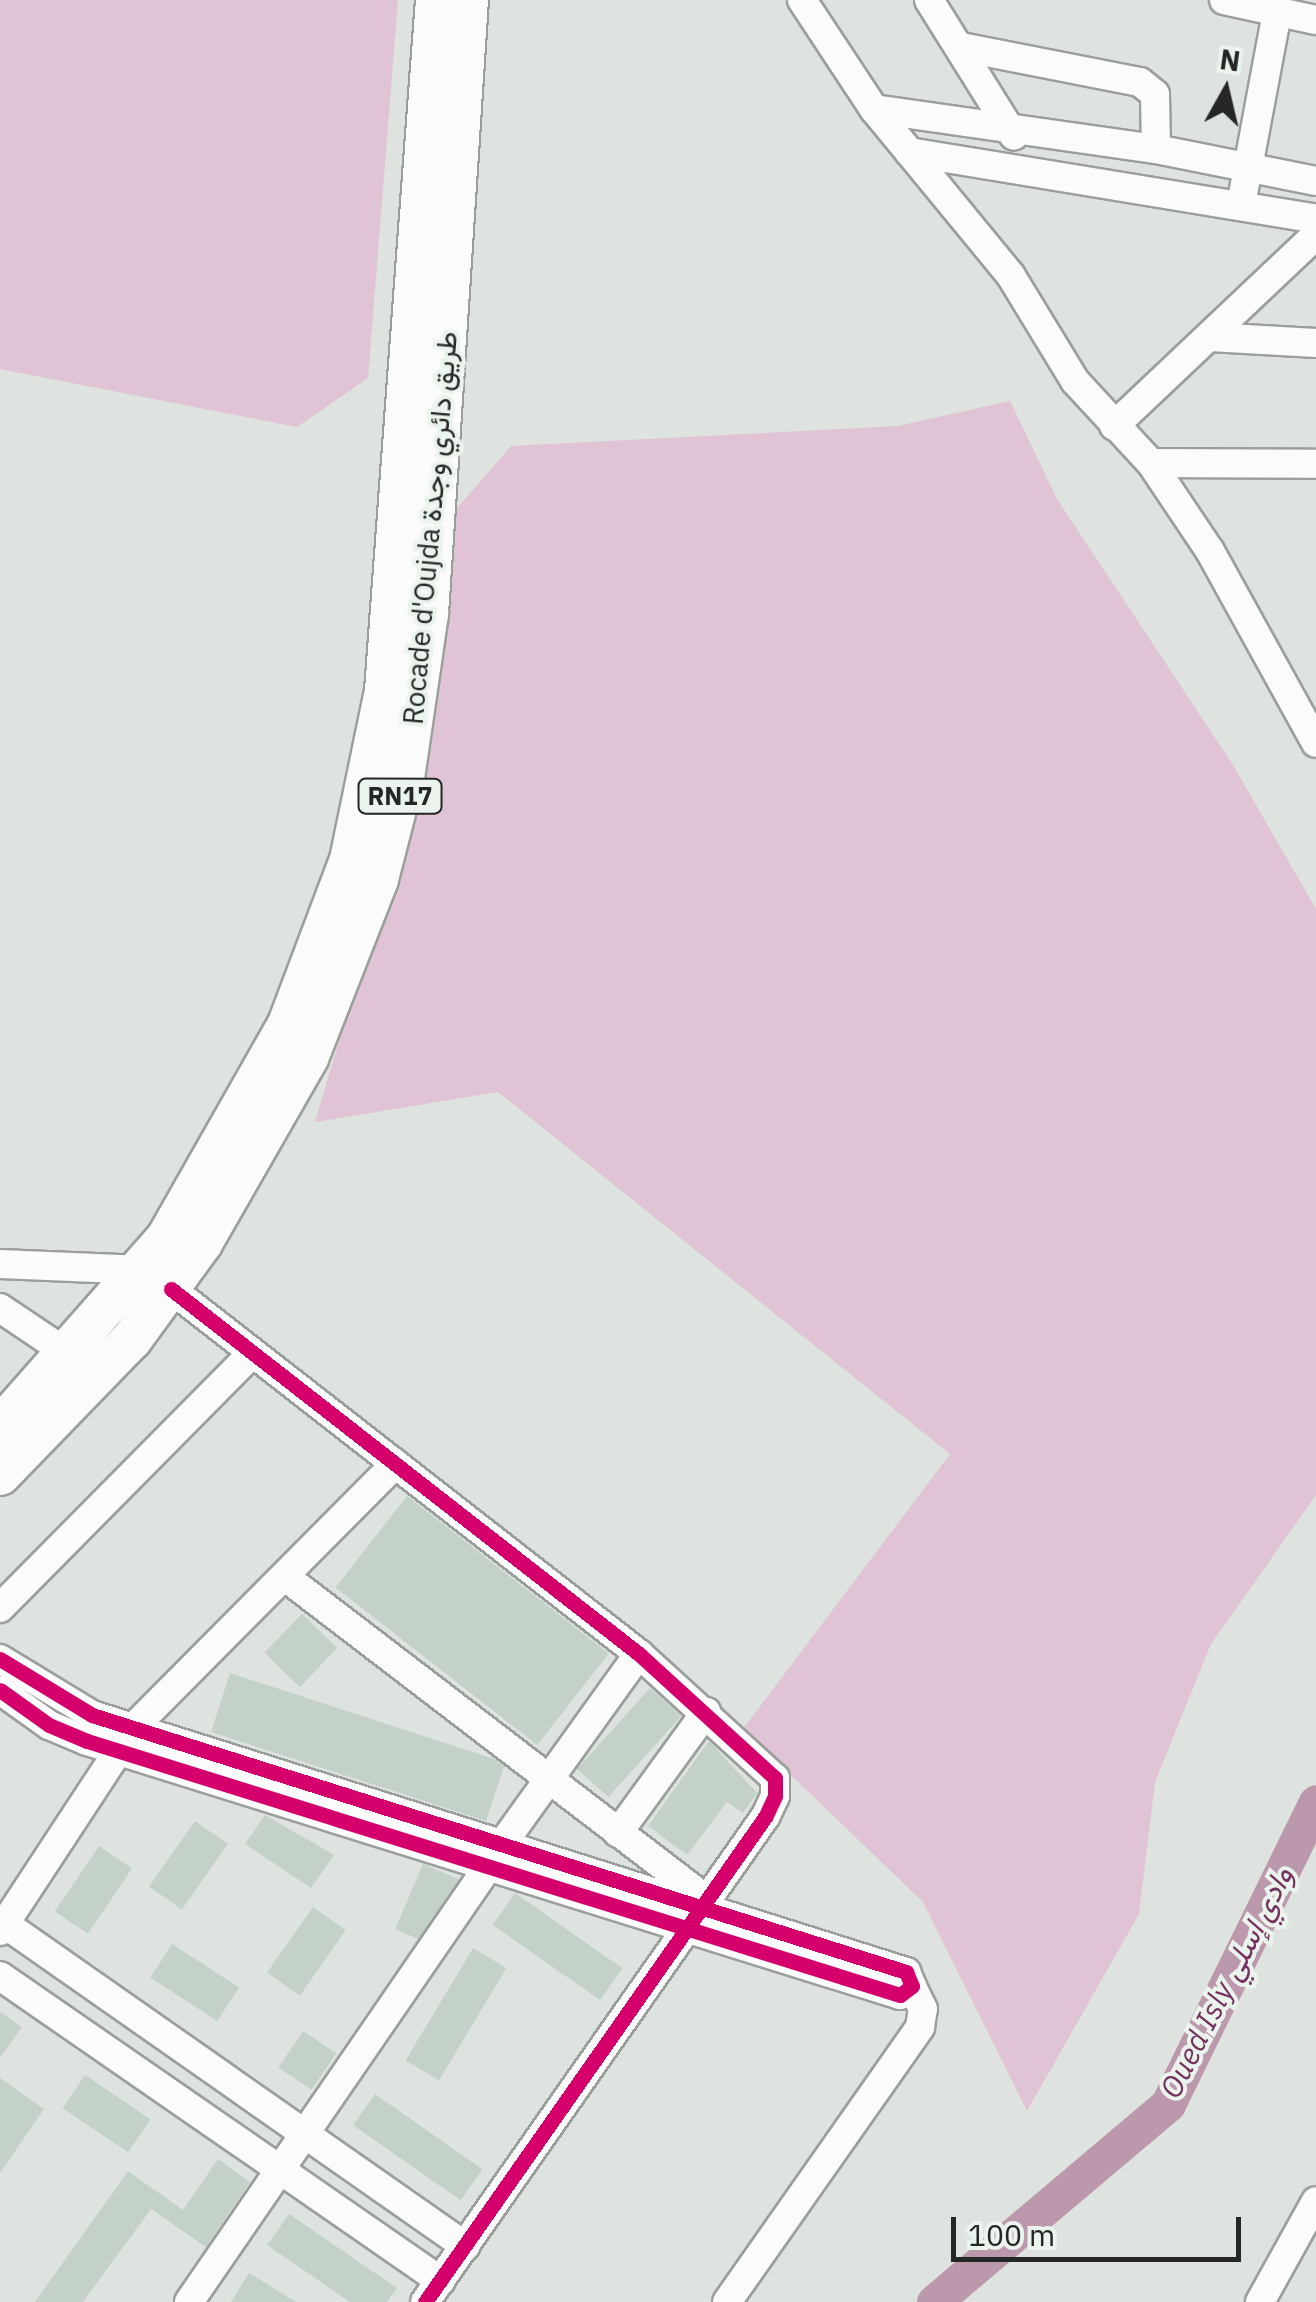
<!DOCTYPE html>
<html>
<head>
<meta charset="utf-8">
<style>
  body { margin:0 }
  #map { position:relative; width:1316px; height:2302px; overflow:hidden; background:#dee3df; font-family:"IBM Plex Sans",Vazirmatn,sans-serif }
  div>[style] { position:absolute }
  [style*='--x'] { left:calc(var(--x)*1px); top:calc(var(--y)*1px); width:calc(var(--w)*1px); rotate:calc(var(--a)*1deg) }
  .green>* { inset:0; background:#e0c3d4 }
  .river>* { height:35px; margin:-17.5px; padding:0 17.5px; transform-origin:17.5px; border-radius:17.5px; background:#bc98ad }
  .building>* { inset:0; background:#c4d1c8; transform-origin:0 0 }
  .roads { filter:drop-shadow(2px 0 #9b9f9c) drop-shadow(-2px 0 #9b9f9c) drop-shadow(0 2px #9b9f9c) drop-shadow(0 -2px #9b9f9c) }
  .minor>* { height:28px; margin:-14px; padding:0 14px; transform-origin:14px; border-radius:14px; background:#fafbfa }
  .highway>* { height:40px; margin:-20px; padding:0 20px; transform-origin:20px; border-radius:20px; background:#fafbfa }
  .cycleway>* { height:15px; margin:-7.5px; padding:0 7.5px; transform-origin:7.5px; border-radius:7.5px; background:#d6006c }
  span { translate:-50% -50%; white-space:nowrap; text-align:center; line-height:1.15; -webkit-text-stroke:8px #eaf3ec; paint-order:stroke }
  .shield-label span { padding:2px 8px; background:#eaf3ec; border:2px solid; border-radius:8px; -webkit-text-stroke-width:0 }
  .shield-label { font-size:25px; color:#242725; font-weight:700 }
  .street-label { font-size:28px; color:#242725 }
  .water-label { font-size:30px; color:#75325e; font-style:italic }
  .north { position:absolute; left:1176px; top:40px; width:100px; height:100px; -webkit-text-stroke:8px #eaf3ec; paint-order:stroke; rotate:8deg; font-size:28px; font-weight:700; line-height:40px; text-align:center; color:#242725 }
  .north::after { content:''; display:block; margin:auto; width:35px; height:45px; background:#242725; clip-path:polygon(50% 0,100% 100%,50% 72%,0 100%) }
  .scale { position:absolute; left:951px; top:2217px; width:290px; height:45px; box-sizing:border-box; border:5px solid #242725; border-top:0; padding-left:12px; font-size:30px; line-height:35px; white-space:nowrap; color:#242725; -webkit-text-stroke:8px #eaf3ec; paint-order:stroke }
</style>
</head>
<body>
<div id="map">
  <div class="green">
    <i style="clip-path:polygon(0 0,398px 0,368px 378px,297px 427px,0 369px)"></i>
    <i style="clip-path:polygon(1010px 401px,1057px 499px,1233px 765px,1316px 909px,1316px 1495px,1211px 1644px,1155px 1782px,1139px 1914px,1027px 2111px,923px 1902px,743px 1729px,950px 1454px,498px 1092px,315px 1122px,421px 764px,444px 523px,511px 446px,898px 426px)"></i>
  </div>
  <div class="river">
    <i style="--x:934;--y:2302;--w:307;--a:-40.2"></i>
    <i style="--x:1168;--y:2104;--w:336;--a:-63.9"></i>
  </div>
  <div class="building">
    <i style="left:407px;top:1496px;width:256px;height:116px;rotate:38deg"></i>
    <i style="left:302px;top:1614px;width:49px;height:54px;rotate:44deg"></i>
    <i style="clip-path:polygon(230px 1673px,494px 1759px,504px 1766px,486px 1821px,211px 1732px)"></i>
    <i style="left:650px;top:1688px;width:42px;height:109px;rotate:42deg"></i>
    <i style="clip-path:polygon(709px 1741px,757px 1793px,743px 1813px,727px 1802px,687px 1855px,648px 1826px)"></i>
    <i style="clip-path:polygon(265px 1815px,334px 1855px,311px 1888px,245px 1844px)"></i>
    <i style="left:195px;top:1821px;width:40px;height:80px;rotate:35deg"></i>
    <i style="left:99px;top:1846px;width:40px;height:79px;rotate:34deg"></i>
    <i style="left:423px;top:1864px;width:39px;height:71px;rotate:23deg"></i>
    <i style="left:515px;top:1893px;width:131px;height:39px;rotate:35deg"></i>
    <i style="left:313px;top:1907px;width:40px;height:80px;rotate:35deg"></i>
    <i style="left:172px;top:1944px;width:80px;height:40px;rotate:33deg"></i>
    <i style="left:473px;top:1948px;width:39px;height:131px;rotate:31deg"></i>
    <i style="clip-path:polygon(0 2012px,22px 2027px,0 2058px)"></i>
    <i style="left:303px;top:2031px;width:40px;height:44px;rotate:34deg"></i>
    <i style="left:85px;top:2075px;width:79px;height:40px;rotate:34deg"></i>
    <i style="clip-path:polygon(0 2078px,44px 2109px,0 2173px)"></i>
    <i style="left:375px;top:2094px;width:131px;height:38px;rotate:35deg"></i>
    <i style="clip-path:polygon(218px 2159px,250px 2182px,206px 2247px,151px 2209px,83px 2302px,35px 2302px,128px 2171px,183px 2210px)"></i>
    <i style="clip-path:polygon(289px 2214px,397px 2288px,387px 2302px,350px 2302px,267px 2245px)"></i>
    <i style="clip-path:polygon(249px 2273px,296px 2302px,231px 2302px)"></i>
  </div>
  <div class="roads">
    <div class="minor">
      <i style="--x:802;--y:0;--w:131;--a:56.6"></i>
      <i style="--x:874;--y:109;--w:216;--a:50.6"></i>
      <i style="--x:1011;--y:276;--w:123;--a:58.6"></i>
      <i style="--x:1075;--y:381;--w:112;--a:47.2"></i>
      <i style="--x:1151;--y:463;--w:106;--a:56.2"></i>
      <i style="--x:1210;--y:551;--w:219;--a:61.1"></i>
      <i style="--x:929;--y:0;--w:160;--a:58"></i>
      <i style="--x:1224;--y:0;--w:94;--a:12.3"></i>
      <i style="--x:961;--y:47;--w:182;--a:11.1"></i>
      <i style="--x:1140;--y:82;--w:19;--a:39"></i>
      <i style="--x:1155;--y:94;--w:55;--a:89"></i>
      <i style="--x:874;--y:109;--w:285;--a:8.1"></i>
      <i style="--x:1156;--y:149;--w:163;--a:11.3"></i>
      <i style="--x:909;--y:152;--w:412;--a:9.3"></i>
      <i style="--x:1241;--y:205;--w:196;--a:-79.4"></i>
      <i style="--x:1210;--y:337;--w:106;--a:3.2"></i>
      <i style="--x:1114;--y:426;--w:278;--a:-43.4"></i>
      <i style="--x:1151;--y:463;--w:165;--a:0.3"></i>
      <i style="--x:0;--y:1264;--w:144;--a:2.4"></i>
      <i style="--x:171;--y:1289;--w:594;--a:37.95"></i>
      <i style="--x:639;--y:1654;--w:184;--a:42.4"></i>
      <i style="--x:775;--y:1778;--w:18;--a:90"></i>
      <i style="--x:775;--y:1796;--w:23;--a:115"></i>
      <i style="--x:765;--y:1817;--w:592;--a:125.03"></i>
      <i style="--x:0;--y:1308;--w:84;--a:33.9"></i>
      <i style="--x:288;--y:1579;--w:526;--a:37.44"></i>
      <i style="--x:0;--y:1608;--w:357;--a:-45.3"></i>
      <i style="--x:0;--y:1659;--w:108;--a:31.3"></i>
      <i style="--x:92;--y:1715;--w:854;--a:17.52"></i>
      <i style="--x:906;--y:1972;--w:15;--a:67"></i>
      <i style="--x:912;--y:1986;--w:15;--a:143"></i>
      <i style="--x:900;--y:1995;--w:852;--a:-162.65"></i>
      <i style="--x:87;--y:1741;--w:41;--a:-157.2"></i>
      <i style="--x:49;--y:1725;--w:60;--a:-144.5"></i>
      <i style="--x:618;--y:1833;--w:150;--a:-54"></i>
      <i style="--x:503;--y:1843;--w:233;--a:-54.3"></i>
      <i style="--x:5;--y:1924;--w:562;--a:34.99"></i>
      <i style="--x:0;--y:1931;--w:244;--a:-56.7"></i>
      <i style="--x:134;--y:1727;--w:371;--a:-45.2"></i>
      <i style="--x:0;--y:1976;--w:536;--a:34.67"></i>
      <i style="--x:189;--y:2302;--w:528;--a:-55.5"></i>
      <i style="--x:727;--y:2302;--w:336;--a:-54.9"></i>
      <i style="--x:920;--y:2027;--w:18;--a:-81"></i>
      <i style="--x:923;--y:2009;--w:25;--a:-116"></i>
      <i style="--x:1260;--y:2302;--w:115;--a:-61"></i>
    </div>
    <div class="highway">
      <i style="--x:0;--y:1427;--w:251;--a:-48.6"></i>
      <i style="--x:166;--y:1239;--w:247;--a:-60.4"></i>
      <i style="--x:288;--y:1024;--w:175;--a:-69.3"></i>
      <i style="--x:350;--y:860;--w:173;--a:-78.3"></i>
      <i style="--x:385;--y:691;--w:693;--a:-85.78"></i>
      <i style="--x:0;--y:1475;--w:190;--a:-45.9"></i>
      <i style="--x:132;--y:1339;--w:119;--a:-53.9"></i>
      <i style="--x:202;--y:1243;--w:213;--a:-60.2"></i>
      <i style="--x:308;--y:1058;--w:192;--a:-68.6"></i>
      <i style="--x:378;--y:879;--w:104;--a:-75.6"></i>
      <i style="--x:404;--y:778;--w:167;--a:-81.7"></i>
      <i style="--x:428;--y:613;--w:614;--a:-86.27"></i>
    </div>
  </div>
  <div class="cycleway">
    <i style="--x:171;--y:1289;--w:594;--a:37.95"></i>
    <i style="--x:639;--y:1654;--w:184;--a:42.4"></i>
    <i style="--x:775;--y:1778;--w:18;--a:90"></i>
    <i style="--x:775;--y:1796;--w:23;--a:115"></i>
    <i style="--x:765;--y:1817;--w:592;--a:125.03"></i>
    <i style="--x:0;--y:1659;--w:108;--a:31.3"></i>
    <i style="--x:92;--y:1715;--w:854;--a:17.52"></i>
    <i style="--x:906;--y:1972;--w:15;--a:67"></i>
    <i style="--x:912;--y:1986;--w:15;--a:143"></i>
    <i style="--x:900;--y:1995;--w:852;--a:-162.65"></i>
    <i style="--x:87;--y:1741;--w:41;--a:-157.2"></i>
    <i style="--x:49;--y:1725;--w:60;--a:-144.5"></i>
  </div>
  <div class="shield-label">
    <span style="left:400px;top:796px">RN17</span>
  </div>
  <div class="street-label">
    <span style="left:430px;top:528px;rotate:-85deg">Rocade d'Oujda طريق دائري وجدة</span>
  </div>
  <div class="water-label">
    <span style="left:1226px;top:1982px;rotate:-63deg">Oued Isly وادي إسلي</span>
  </div>
  <div class="north">N</div>
  <div class="scale">100 m</div>
</div>
</body>
</html>
